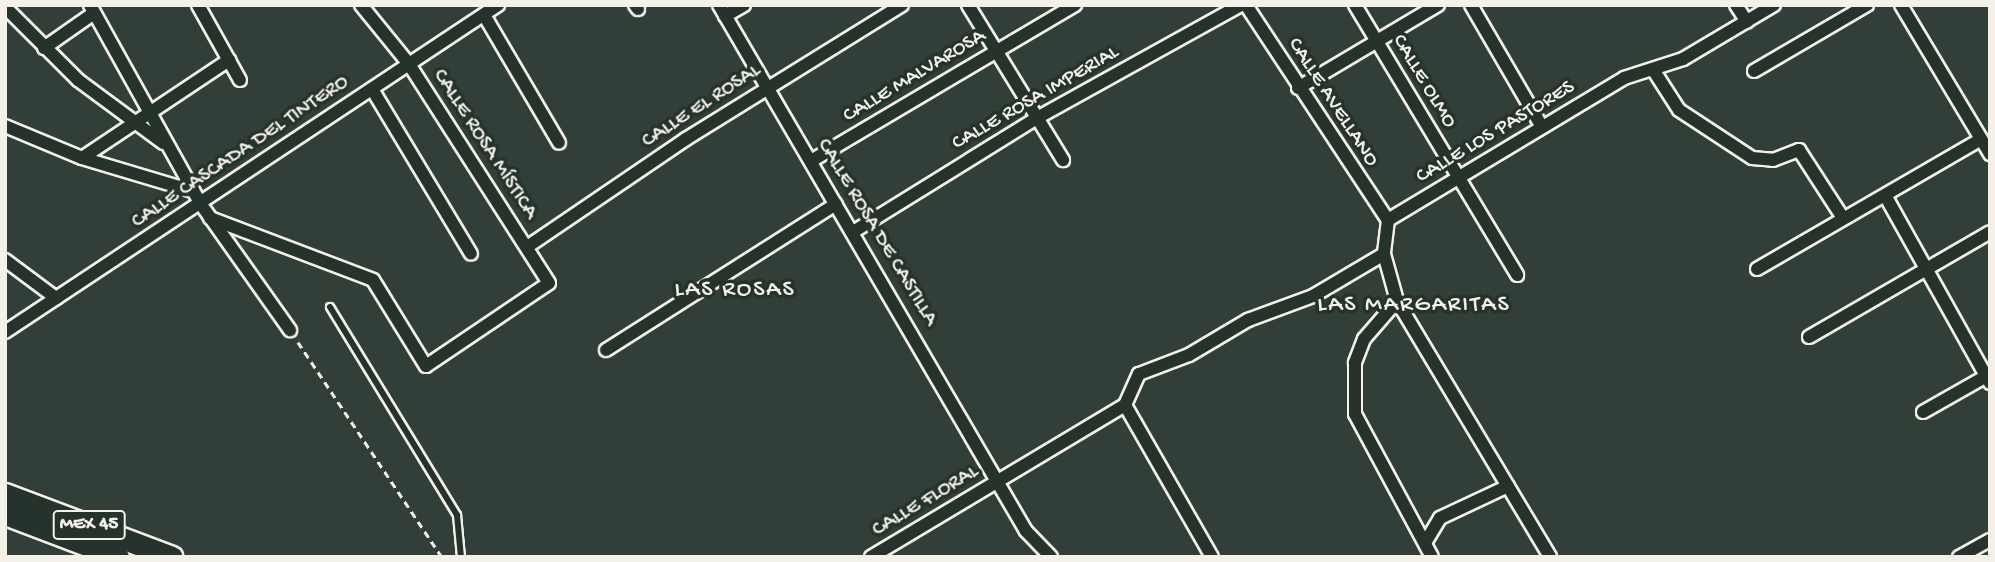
<!DOCTYPE html>
<html>
<head>
<meta charset="utf-8">
<style>
  body { margin:0 }
  #map { position:relative; width:1995px; height:562px; overflow:hidden; background:#323e38; font-family:"Gochi Hand",sans-serif }
  div>[style] { position:absolute }
  [style*='--x'] { left:calc(var(--x)*1px); top:calc(var(--y)*1px); width:calc(var(--w)*1px); rotate:calc(var(--a)*1deg) }
  .path>* { height:2.5px; margin-top:-1.25px; transform-origin:0; background:repeating-linear-gradient(90deg,#f4f1e8 0 7px,transparent 0 12px) }
  .roads { filter:drop-shadow(2px 0 #f4f1e8) drop-shadow(-2px 0 #f4f1e8) drop-shadow(0 2px #f4f1e8) drop-shadow(0 -2px #f4f1e8) }
  .service>* { height:6px; margin:-3px; padding:0 3px; transform-origin:3px; border-radius:3px; background:#26332d }
  .minor>* { height:12px; margin:-6px; padding:0 6px; transform-origin:6px; border-radius:6px; background:#26332d }
  .trunk>* { height:21px; margin:-10.5px; padding:0 10.5px; transform-origin:10.5px; border-radius:10.5px; background:#26332d }
  span { translate:-50% -50%; white-space:nowrap; text-align:center; line-height:1.15; -webkit-text-stroke:7px #26332d; paint-order:stroke }
  .shield-label span { padding:2px 5px; background:#26332d; border:2px solid; border-radius:5px; -webkit-text-stroke-width:0 }
  .shield-label { font-size:19px; color:#f4f1e8; font-weight:700 }
  .street-label { font-size:21px; color:#f4f1e8 }
  .quarter-label { font-size:24px; color:#f4f1e8; letter-spacing:2px }
  .frame { position:absolute; inset:0; border:7px solid #f4f1e8; pointer-events:none }
</style>
</head>
<body>
<div id="map">
  <div class="path">
    <i style="--x:298;--y:342;--w:259;--a:56.2"></i>
  </div>
  <div class="roads">
    <div class="service">
      <i style="--x:330;--y:307;--w:244;--a:58.6"></i>
      <i style="--x:457;--y:515;--w:42;--a:84.6"></i>
    </div>
    <div class="minor">
      <i style="--x:90;--y:5;--w:227;--a:60.9"></i>
      <i style="--x:200;--y:203;--w:156;--a:54.7"></i>
      <i style="--x:198;--y:5;--w:86;--a:60.8"></i>
      <i style="--x:635;--y:5;--w:5;--a:53"></i>
      <i style="--x:719;--y:5;--w:609;--a:59.73"></i>
      <i style="--x:1026;--y:531;--w:36;--a:46"></i>
      <i style="--x:968;--y:5;--w:182;--a:58.5"></i>
      <i style="--x:1246;--y:5;--w:258;--a:56.6"></i>
      <i style="--x:1355;--y:5;--w:315;--a:59"></i>
      <i style="--x:1471;--y:5;--w:141;--a:59.8"></i>
      <i style="--x:1736;--y:5;--w:20;--a:57"></i>
      <i style="--x:1901;--y:5;--w:174;--a:59.1"></i>
      <i style="--x:5;--y:7;--w:103;--a:45"></i>
      <i style="--x:78;--y:80;--w:106;--a:36.5"></i>
      <i style="--x:484;--y:15;--w:148;--a:59.6"></i>
      <i style="--x:725;--y:16;--w:22;--a:-30"></i>
      <i style="--x:44;--y:48;--w:61;--a:-35"></i>
      <i style="--x:1654;--y:71;--w:46;--a:57.3"></i>
      <i style="--x:1679;--y:110;--w:87;--a:33.3"></i>
      <i style="--x:1752;--y:158;--w:21;--a:5"></i>
      <i style="--x:1773;--y:160;--w:28;--a:-21"></i>
      <i style="--x:1799;--y:150;--w:81;--a:57.1"></i>
      <i style="--x:1754;--y:71;--w:131;--a:-30.3"></i>
      <i style="--x:1298;--y:88;--w:163;--a:-30.7"></i>
      <i style="--x:372;--y:89;--w:192;--a:59"></i>
      <i style="--x:5;--y:126;--w:83;--a:22.6"></i>
      <i style="--x:82;--y:158;--w:116;--a:16.6"></i>
      <i style="--x:82;--y:158;--w:177;--a:-33.7"></i>
      <i style="--x:811;--y:161;--w:307;--a:-30.6"></i>
      <i style="--x:1886;--y:197;--w:213;--a:60.8"></i>
      <i style="--x:210;--y:218;--w:174;--a:20.8"></i>
      <i style="--x:373;--y:280;--w:101;--a:58.4"></i>
      <i style="--x:426;--y:366;--w:148;--a:-34"></i>
      <i style="--x:549;--y:283;--w:260;--a:-122.6"></i>
      <i style="--x:409;--y:64;--w:76;--a:-129.1"></i>
      <i style="--x:1388;--y:220;--w:275;--a:-31"></i>
      <i style="--x:1624;--y:78;--w:62;--a:-17.9"></i>
      <i style="--x:1683;--y:59;--w:106;--a:-30.7"></i>
      <i style="--x:1388;--y:220;--w:34;--a:97"></i>
      <i style="--x:1384;--y:254;--w:49;--a:74.5"></i>
      <i style="--x:1397;--y:301;--w:298;--a:59.1"></i>
      <i style="--x:853;--y:232;--w:214;--a:-31.8"></i>
      <i style="--x:1035;--y:119;--w:235;--a:-29"></i>
      <i style="--x:527;--y:247;--w:192;--a:-34.2"></i>
      <i style="--x:686;--y:139;--w:254;--a:-31.8"></i>
      <i style="--x:5;--y:260;--w:64;--a:36.7"></i>
      <i style="--x:1757;--y:269;--w:259;--a:-30.1"></i>
      <i style="--x:1397;--y:301;--w:50;--a:131"></i>
      <i style="--x:1364;--y:339;--w:26;--a:111"></i>
      <i style="--x:1355;--y:363;--w:51;--a:90"></i>
      <i style="--x:1355;--y:414;--w:162;--a:61.7"></i>
      <i style="--x:5;--y:332;--w:592;--a:-33.56"></i>
      <i style="--x:1809;--y:337;--w:209;--a:-30.1"></i>
      <i style="--x:606;--y:350;--w:272;--a:-32.4"></i>
      <i style="--x:1125;--y:405;--w:175;--a:60.2"></i>
      <i style="--x:1923;--y:412;--w:77;--a:-29.6"></i>
      <i style="--x:1425;--y:543;--w:29;--a:-59"></i>
      <i style="--x:1440;--y:518;--w:75;--a:-25.2"></i>
      <i style="--x:871;--y:557;--w:296;--a:-30.9"></i>
      <i style="--x:1125;--y:405;--w:34;--a:-66"></i>
      <i style="--x:1139;--y:374;--w:53;--a:-20.8"></i>
      <i style="--x:1189;--y:355;--w:69;--a:-30.7"></i>
      <i style="--x:1248;--y:320;--w:69;--a:-20.3"></i>
      <i style="--x:1313;--y:296;--w:82;--a:-30.6"></i>
      <i style="--x:1959;--y:557;--w:35;--a:-29"></i>
    </div>
    <div class="trunk">
      <i style="--x:5;--y:494;--w:178;--a:20.7"></i>
      <i style="--x:5;--y:514;--w:121;--a:20.8"></i>
    </div>
  </div>
  <div class="shield-label">
    <span style="left:89px;top:525px">MEX 45</span>
  </div>
  <div class="street-label">
    <span style="left:915px;top:77px;rotate:-31deg">CALLE MALVAROSA</span>
    <span style="left:1423px;top:82px;rotate:59deg">CALLE OLMO</span>
    <span style="left:1036px;top:99px;rotate:-30deg">CALLE ROSA IMPERIAL</span>
    <span style="left:1332px;top:103px;rotate:57deg">CALLE AVELLANO</span>
    <span style="left:702px;top:107px;rotate:-33deg">CALLE EL ROSAL</span>
    <span style="left:1496px;top:133px;rotate:-31deg">CALLE LOS PASTORES</span>
    <span style="left:484px;top:145px;rotate:57deg">CALLE ROSA MÍSTICA</span>
    <span style="left:241px;top:153px;rotate:-34deg">CALLE CASCADA DEL TINTERO</span>
    <span style="left:876px;top:233px;rotate:59deg">CALLE ROSA DE CASTILLA</span>
    <span style="left:926px;top:502px;rotate:-31deg">CALLE FLORAL</span>
  </div>
  <div class="quarter-label">
    <span style="left:735px;top:291px">LAS ROSAS</span>
    <span style="left:1414px;top:306px">LAS MARGARITAS</span>
  </div>
  <div class="frame"></div>
</div>
</body>
</html>
